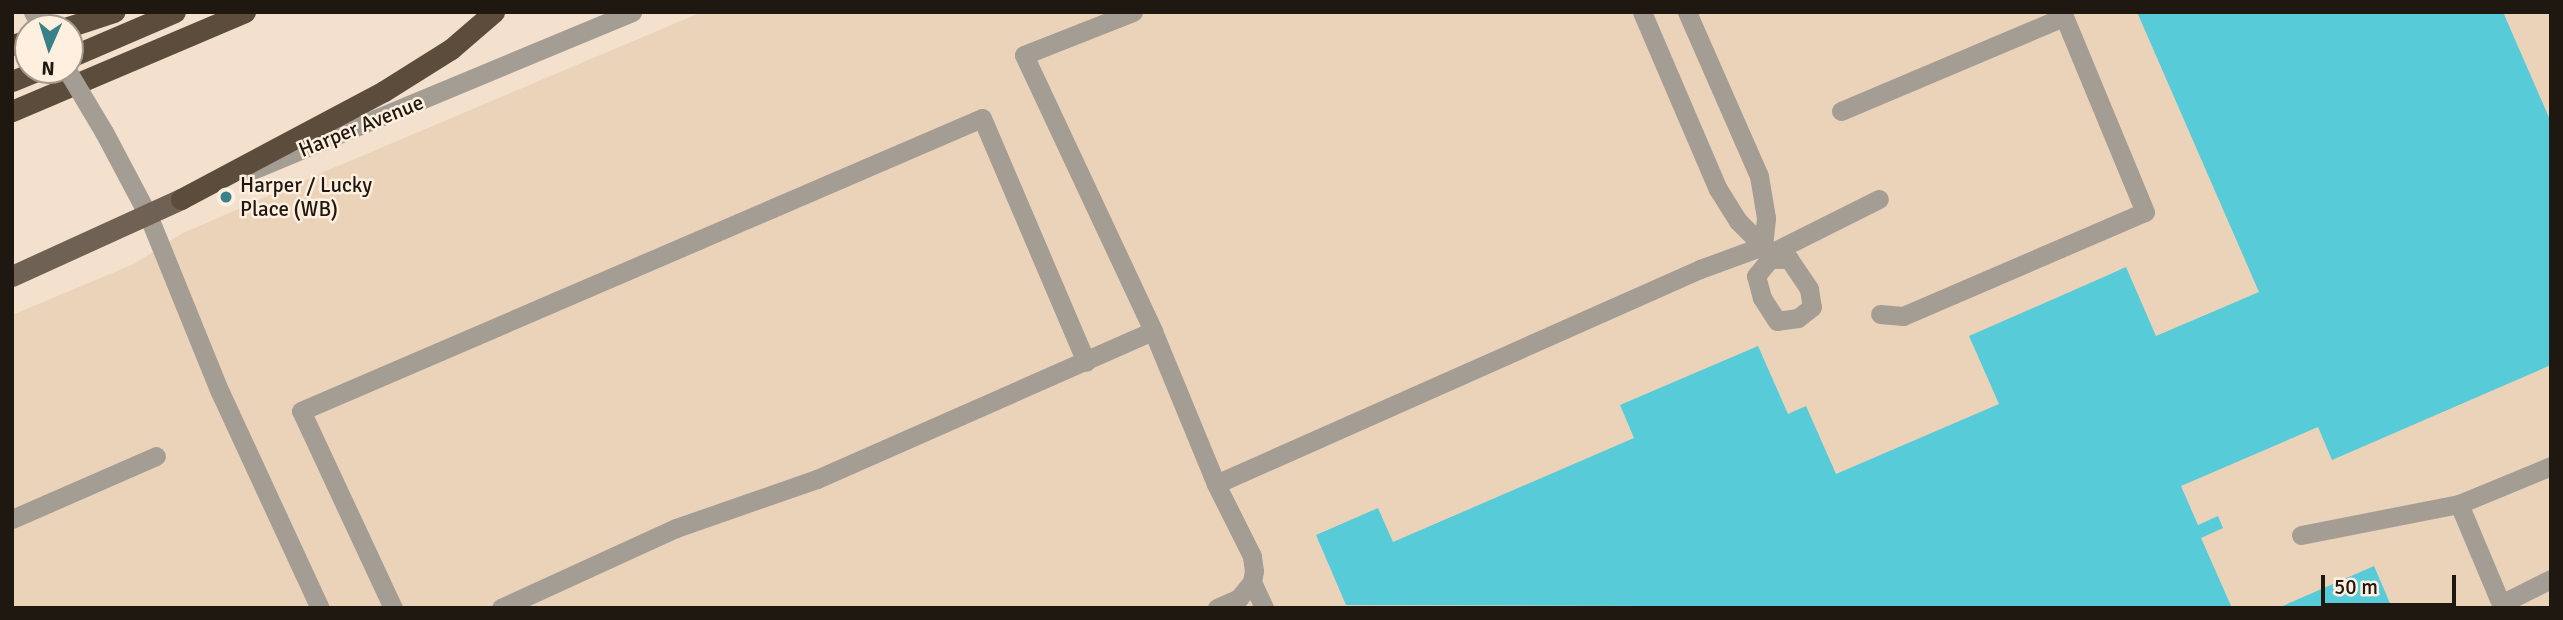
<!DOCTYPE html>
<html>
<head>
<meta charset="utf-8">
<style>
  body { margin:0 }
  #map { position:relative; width:2563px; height:620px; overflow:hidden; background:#f3e1cd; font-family:Signika,sans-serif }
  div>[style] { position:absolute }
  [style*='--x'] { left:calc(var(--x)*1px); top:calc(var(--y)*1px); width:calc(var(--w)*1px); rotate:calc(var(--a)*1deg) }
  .built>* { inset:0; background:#ebd3ba }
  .building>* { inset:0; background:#57cbd7 }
  .minor>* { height:19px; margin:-9.5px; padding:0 9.5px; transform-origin:9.5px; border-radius:9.5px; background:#a49d94 }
  .major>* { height:21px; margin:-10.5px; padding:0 10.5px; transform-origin:10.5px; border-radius:10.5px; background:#6f6153 }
  .highway>* { height:21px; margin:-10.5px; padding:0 10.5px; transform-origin:10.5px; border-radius:10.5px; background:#5b4c3c }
  .minor-bridge>* { height:19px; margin:-9.5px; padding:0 9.5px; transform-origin:9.5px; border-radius:9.5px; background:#a49d94 }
  .dots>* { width:19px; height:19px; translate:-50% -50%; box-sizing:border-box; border:4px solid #feefdf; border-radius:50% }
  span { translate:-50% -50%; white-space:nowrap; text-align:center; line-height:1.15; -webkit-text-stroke:5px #feefdf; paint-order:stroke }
  .street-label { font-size:21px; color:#1e1811 }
  .poi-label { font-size:21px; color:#1e1811 }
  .left { translate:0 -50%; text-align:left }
  .frame { position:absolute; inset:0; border:14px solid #1e1811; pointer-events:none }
  .north { position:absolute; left:14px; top:14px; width:70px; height:70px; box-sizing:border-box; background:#feefdf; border:2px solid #a4998d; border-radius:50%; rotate:183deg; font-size:19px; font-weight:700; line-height:28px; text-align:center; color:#1e1811 }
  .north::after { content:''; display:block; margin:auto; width:24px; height:32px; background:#398189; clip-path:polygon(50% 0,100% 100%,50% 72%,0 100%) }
  .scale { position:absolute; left:2321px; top:575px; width:135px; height:32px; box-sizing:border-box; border:4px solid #1e1811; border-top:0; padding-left:9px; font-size:21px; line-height:24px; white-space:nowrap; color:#1e1811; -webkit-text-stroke:5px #feefdf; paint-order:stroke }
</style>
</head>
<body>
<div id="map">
  <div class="built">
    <i style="clip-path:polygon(702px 12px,2551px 12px,2551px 608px,12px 608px,12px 315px,134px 264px,181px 234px,312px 177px)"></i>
  </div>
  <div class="building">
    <i style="clip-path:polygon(2137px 12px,2503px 12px,2551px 122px,2551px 365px,2332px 460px,2318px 427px,2181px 486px,2198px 525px,2218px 516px,2223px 528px,2201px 538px,2232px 608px,1346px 605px,1316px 535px,1378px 508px,1393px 542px,1634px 438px,1620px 405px,1758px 346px,1788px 414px,1806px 406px,1836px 474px,1999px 404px,1969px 336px,2106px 276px,2126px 267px,2156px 336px,2259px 292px)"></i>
    <i style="clip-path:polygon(2374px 566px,2392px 608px,2278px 608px)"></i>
  </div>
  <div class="minor">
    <i style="--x:33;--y:12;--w:18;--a:61"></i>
    <i style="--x:1133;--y:12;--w:117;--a:158.5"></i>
    <i style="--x:1024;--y:55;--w:305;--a:64.9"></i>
    <i style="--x:1642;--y:12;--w:193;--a:66.8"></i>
    <i style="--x:1718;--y:189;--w:38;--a:58"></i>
    <i style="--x:1738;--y:221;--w:35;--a:45"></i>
    <i style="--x:1687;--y:12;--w:179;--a:66.3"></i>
    <i style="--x:1759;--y:176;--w:43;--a:80.5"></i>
    <i style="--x:1766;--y:218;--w:28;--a:96"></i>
    <i style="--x:1841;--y:111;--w:242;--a:-22.9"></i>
    <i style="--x:104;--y:132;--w:94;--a:62.1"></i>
    <i style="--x:148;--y:215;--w:191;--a:67.9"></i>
    <i style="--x:220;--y:392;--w:238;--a:65.2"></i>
    <i style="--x:250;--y:171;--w:414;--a:-22.6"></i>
    <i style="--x:1767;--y:255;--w:125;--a:-26.6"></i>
    <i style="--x:1770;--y:259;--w:19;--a:0"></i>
    <i style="--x:1789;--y:259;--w:36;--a:56"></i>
    <i style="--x:1809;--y:289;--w:18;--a:81"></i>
    <i style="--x:1812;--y:307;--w:18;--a:142"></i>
    <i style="--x:1798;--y:318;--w:21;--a:172"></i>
    <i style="--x:1777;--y:321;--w:27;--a:-123"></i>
    <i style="--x:1762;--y:298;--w:23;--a:-105"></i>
    <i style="--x:1756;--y:276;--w:22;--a:-51"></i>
    <i style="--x:1880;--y:314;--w:23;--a:5"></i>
    <i style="--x:1903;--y:316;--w:263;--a:-23.3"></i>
    <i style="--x:2145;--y:212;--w:217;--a:-112.5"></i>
    <i style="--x:2459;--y:504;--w:108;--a:67.2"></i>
    <i style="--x:2501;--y:604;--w:56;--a:-26.6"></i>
    <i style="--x:12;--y:519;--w:157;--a:-23.6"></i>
    <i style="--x:2301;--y:535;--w:161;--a:-11.1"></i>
    <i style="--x:2459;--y:504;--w:100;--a:-22.4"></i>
    <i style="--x:1252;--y:582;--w:29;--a:65"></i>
    <i style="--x:393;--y:608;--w:217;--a:-115"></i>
    <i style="--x:301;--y:411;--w:741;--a:-23.28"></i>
    <i style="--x:982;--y:118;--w:265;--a:66.9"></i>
    <i style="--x:501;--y:608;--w:192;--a:-24.6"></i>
    <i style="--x:676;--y:528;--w:149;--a:-19.2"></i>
    <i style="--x:817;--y:479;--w:367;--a:-23.8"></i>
    <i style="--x:1153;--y:331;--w:165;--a:67.6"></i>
    <i style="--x:1217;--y:608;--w:24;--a:-24"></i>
    <i style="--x:1239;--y:598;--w:21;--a:-51"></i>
    <i style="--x:1252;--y:582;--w:11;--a:-80"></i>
    <i style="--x:1254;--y:571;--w:15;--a:-98"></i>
    <i style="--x:1252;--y:556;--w:80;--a:-116.6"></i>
    <i style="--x:1216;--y:484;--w:530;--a:-23.95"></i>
    <i style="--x:1700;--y:269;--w:67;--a:-20.1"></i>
    <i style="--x:1763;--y:246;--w:15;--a:62"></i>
  </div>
  <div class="major">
    <i style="--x:12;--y:276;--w:186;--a:-24.5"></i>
  </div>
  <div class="highway">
    <i style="--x:65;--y:28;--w:52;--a:-18.1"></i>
    <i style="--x:12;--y:45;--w:17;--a:-17"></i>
    <i style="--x:70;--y:57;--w:114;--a:-23.2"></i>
    <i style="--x:12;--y:81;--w:29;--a:-22"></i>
    <i style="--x:12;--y:111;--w:253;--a:-23"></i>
    <i style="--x:181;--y:199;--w:230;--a:-28"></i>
    <i style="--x:384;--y:91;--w:79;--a:-32.1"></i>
    <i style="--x:451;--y:49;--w:57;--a:-40.7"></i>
  </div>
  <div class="minor-bridge">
    <i style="--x:67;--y:70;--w:72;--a:59.2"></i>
  </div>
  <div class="dots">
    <i style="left:226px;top:197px;background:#398189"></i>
  </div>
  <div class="street-label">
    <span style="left:361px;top:126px;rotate:-22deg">Harper Avenue</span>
  </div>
  <div class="poi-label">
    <span class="left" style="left:240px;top:197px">Harper / Lucky<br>Place (WB)</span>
  </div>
  <div class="frame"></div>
  <div class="north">N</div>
  <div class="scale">50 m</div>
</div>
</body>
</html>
